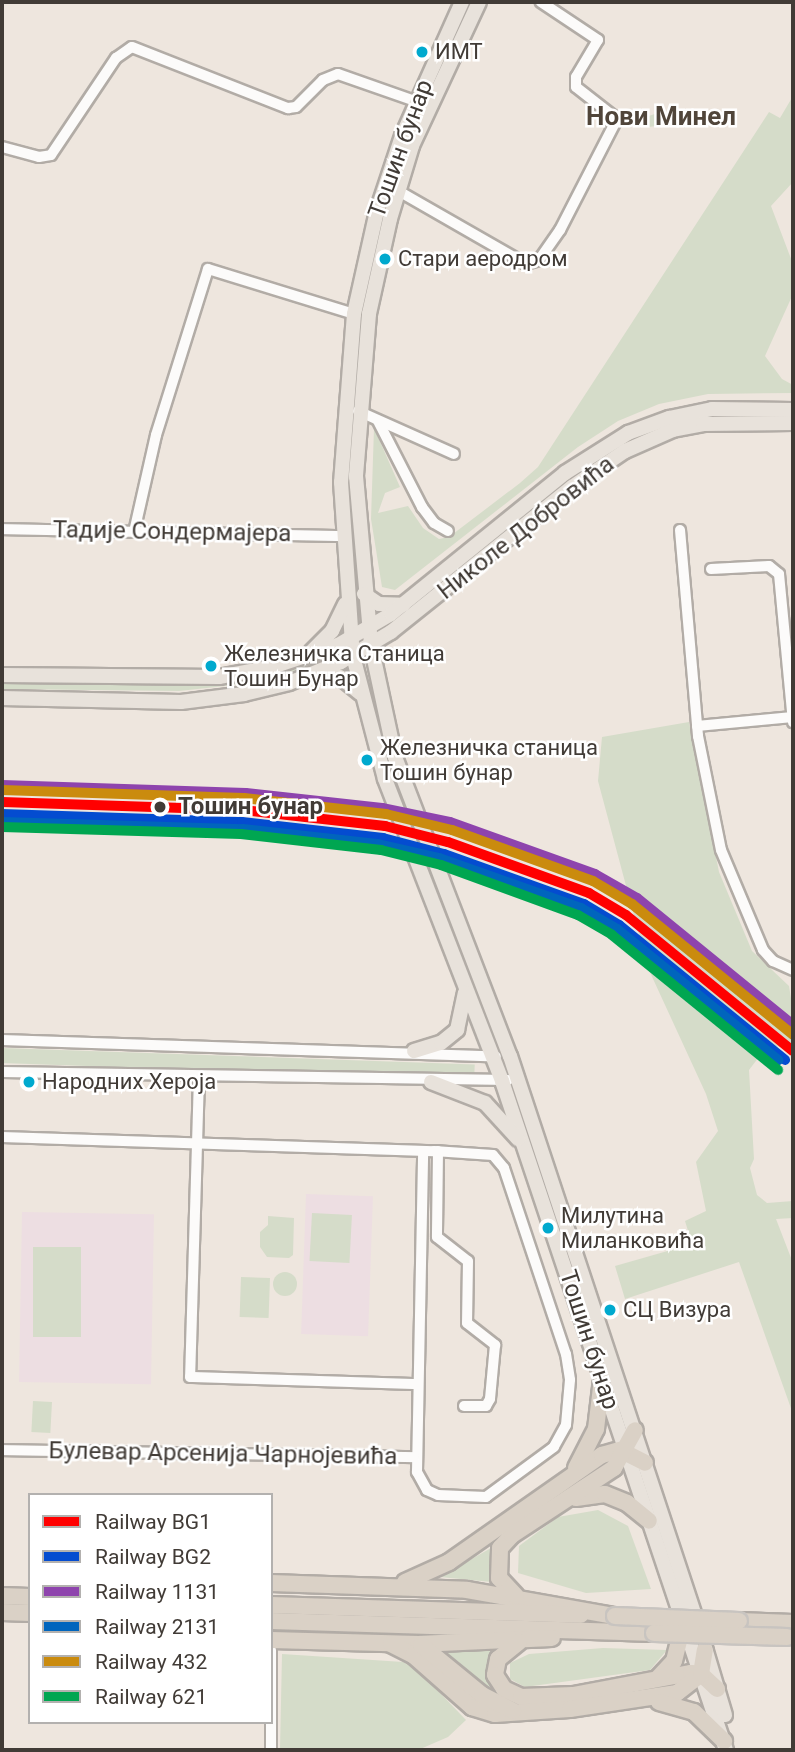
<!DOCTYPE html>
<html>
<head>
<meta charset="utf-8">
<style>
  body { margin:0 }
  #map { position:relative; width:795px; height:1752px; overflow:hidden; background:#eee6de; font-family:Roboto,sans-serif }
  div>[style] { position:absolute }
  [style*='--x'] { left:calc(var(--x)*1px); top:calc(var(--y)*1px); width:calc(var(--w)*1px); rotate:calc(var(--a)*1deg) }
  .education>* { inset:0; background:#eddee2; transform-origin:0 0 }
  .green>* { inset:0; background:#d5dcc9; transform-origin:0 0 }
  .round { border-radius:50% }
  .roads { filter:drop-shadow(2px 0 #b2aca6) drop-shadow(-2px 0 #b2aca6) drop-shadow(0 2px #b2aca6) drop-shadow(0 -2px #b2aca6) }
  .minor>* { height:10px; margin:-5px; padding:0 5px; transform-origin:5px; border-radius:5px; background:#fcfbfa }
  .major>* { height:14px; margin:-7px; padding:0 7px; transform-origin:7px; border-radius:7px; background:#e8e2db }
  .highway>* { height:16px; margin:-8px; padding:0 8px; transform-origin:8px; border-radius:8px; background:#dad1c6 }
  .bridges { filter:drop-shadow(2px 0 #c8c4c0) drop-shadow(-2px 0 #c8c4c0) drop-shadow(0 2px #c8c4c0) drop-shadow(0 -2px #c8c4c0) }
  .highway-bridge>* { height:16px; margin:-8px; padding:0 8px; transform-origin:8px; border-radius:8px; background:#dad1c6 }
  .rail-1>* { height:10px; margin:-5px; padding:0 5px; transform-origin:5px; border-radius:5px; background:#f00 }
  .rail-2>* { height:10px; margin:-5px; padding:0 5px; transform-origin:5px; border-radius:5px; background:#044cd0 }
  .rail-3>* { height:10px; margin:-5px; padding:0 5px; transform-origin:5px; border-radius:5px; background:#8e44ad }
  .rail-4>* { height:10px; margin:-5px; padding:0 5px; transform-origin:5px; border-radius:5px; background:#0065bd }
  .rail-5>* { height:10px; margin:-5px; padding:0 5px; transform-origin:5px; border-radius:5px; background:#ca8b0e }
  .rail-6>* { height:10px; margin:-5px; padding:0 5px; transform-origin:5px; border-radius:5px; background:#00a651 }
  .dots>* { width:19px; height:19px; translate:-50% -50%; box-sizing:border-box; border:4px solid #fff; border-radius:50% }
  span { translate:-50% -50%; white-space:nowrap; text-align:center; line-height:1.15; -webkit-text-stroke:5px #fff; paint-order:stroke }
  .bus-label { font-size:22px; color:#413b36 }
  .left { translate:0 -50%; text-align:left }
  .street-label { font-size:24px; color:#413b36 }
  .stop-label { font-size:24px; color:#413b36; font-weight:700 }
  .neighbourhood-label { font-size:26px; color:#50453a; font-weight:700 }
  .frame { position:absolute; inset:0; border:4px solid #413b36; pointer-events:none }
  .legend { position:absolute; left:28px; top:1493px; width:245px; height:231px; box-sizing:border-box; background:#fff; border:2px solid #b3b1af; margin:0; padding:9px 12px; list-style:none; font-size:21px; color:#413b36 }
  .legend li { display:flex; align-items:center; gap:14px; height:35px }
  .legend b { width:35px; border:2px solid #b3b1af }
</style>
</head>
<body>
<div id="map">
  <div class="education">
    <i style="left:306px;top:1194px;width:67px;height:140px;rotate:2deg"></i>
    <i style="left:22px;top:1212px;width:132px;height:170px;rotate:1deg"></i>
  </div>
  <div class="green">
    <i style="clip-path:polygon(793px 96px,793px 182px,771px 206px,793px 264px,793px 294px,765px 356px,782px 379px,793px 385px,793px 393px,708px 394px,659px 404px,618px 421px,578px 447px,395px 590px,382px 587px,371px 519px,374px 428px,400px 487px,385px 493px,378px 513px,408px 506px,423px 528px,439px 539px,449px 537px,520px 483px,538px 467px,769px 112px,780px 118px)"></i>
    <i style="clip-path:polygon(661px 112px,673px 124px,648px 127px,633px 121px)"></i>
    <i style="clip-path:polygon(330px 650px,332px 657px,288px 673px,234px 685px,179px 691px,2px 689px,2px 680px,184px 683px)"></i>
    <i style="clip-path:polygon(689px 722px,719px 872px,752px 951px,789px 986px,793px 1011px,793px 1049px,775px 1046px,762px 1053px,749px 1070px,754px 1159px,750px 1168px,757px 1195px,767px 1203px,793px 1201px,793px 1218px,776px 1219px,793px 1263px,793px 1414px,739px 1262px,625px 1299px,615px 1266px,692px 1244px,685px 1221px,706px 1211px,696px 1162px,718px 1131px,706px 1094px,648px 968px,598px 781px,602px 737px)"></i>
    <i style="left:2px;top:1048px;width:473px;height:15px;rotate:2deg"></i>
    <i style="left:312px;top:1213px;width:40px;height:48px;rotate:3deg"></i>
    <i style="clip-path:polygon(268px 1216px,294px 1218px,293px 1255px,289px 1258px,267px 1257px,260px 1247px,260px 1232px,268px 1225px)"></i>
    <i style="left:33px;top:1247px;width:48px;height:90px"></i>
    <i class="round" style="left:273px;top:1272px;width:24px;height:24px"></i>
    <i style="left:241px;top:1277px;width:29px;height:40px;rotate:2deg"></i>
    <i style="left:33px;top:1401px;width:19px;height:31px;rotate:3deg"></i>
    <i style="clip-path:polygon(598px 1510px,628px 1526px,651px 1589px,586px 1593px,518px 1573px,519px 1546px,558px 1517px)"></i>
    <i style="clip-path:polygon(491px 1548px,492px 1582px,440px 1577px)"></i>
    <i style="clip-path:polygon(271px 1625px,535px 1635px,494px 1639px,271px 1633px)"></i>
    <i style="clip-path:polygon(603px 1648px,667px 1650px,650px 1670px,525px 1687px,510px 1679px,510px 1663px,529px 1654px)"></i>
    <i style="clip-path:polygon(501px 1649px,504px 1694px,682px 1680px,683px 1687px,528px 1709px,498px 1700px,443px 1652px)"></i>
    <i style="clip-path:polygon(282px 1654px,403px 1662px,418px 1670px,466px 1720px,448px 1737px,418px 1750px,280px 1750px)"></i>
  </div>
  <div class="roads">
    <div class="minor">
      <i style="--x:2;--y:147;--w:38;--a:15"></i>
      <i style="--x:39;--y:157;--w:12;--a:-9"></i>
      <i style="--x:51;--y:155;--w:117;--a:-56.2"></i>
      <i style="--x:116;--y:58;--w:19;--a:-35"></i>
      <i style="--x:132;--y:47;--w:168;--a:21.4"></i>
      <i style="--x:288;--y:108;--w:8;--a:-7"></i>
      <i style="--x:296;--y:107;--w:38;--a:-45"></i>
      <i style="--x:323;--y:80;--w:16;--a:-22"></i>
      <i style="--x:338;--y:74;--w:82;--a:19.3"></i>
      <i style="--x:395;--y:189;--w:151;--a:29.8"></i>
      <i style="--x:526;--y:264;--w:14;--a:-17"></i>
      <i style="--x:539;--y:260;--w:37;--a:-55"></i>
      <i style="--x:560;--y:230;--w:125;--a:-62.8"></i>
      <i style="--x:617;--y:119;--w:52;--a:-142"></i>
      <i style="--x:576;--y:87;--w:10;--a:-90"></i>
      <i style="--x:576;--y:77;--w:43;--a:-59.3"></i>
      <i style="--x:598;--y:40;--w:69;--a:-146.3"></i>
      <i style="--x:358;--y:411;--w:105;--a:24.1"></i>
      <i style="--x:378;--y:421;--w:97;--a:62.9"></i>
      <i style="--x:422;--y:507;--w:20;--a:53"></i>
      <i style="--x:434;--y:523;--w:16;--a:30"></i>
      <i style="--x:2;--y:529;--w:341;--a:1.2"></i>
      <i style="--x:680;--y:530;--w:207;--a:85"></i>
      <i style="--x:698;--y:736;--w:116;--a:78.6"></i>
      <i style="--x:721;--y:850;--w:108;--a:67.2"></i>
      <i style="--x:763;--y:950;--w:15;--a:48"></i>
      <i style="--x:773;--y:961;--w:22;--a:24"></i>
      <i style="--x:134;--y:532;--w:99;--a:-77.2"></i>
      <i style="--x:156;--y:435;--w:174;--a:-72.6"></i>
      <i style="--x:208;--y:269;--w:153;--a:17.1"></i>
      <i style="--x:711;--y:569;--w:58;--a:-3"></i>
      <i style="--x:769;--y:566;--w:13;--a:39"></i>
      <i style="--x:779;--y:574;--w:149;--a:84.6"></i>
      <i style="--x:697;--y:726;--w:96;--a:-5.4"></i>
      <i style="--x:2;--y:1040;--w:494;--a:1.9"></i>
      <i style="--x:2;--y:1072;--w:506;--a:0.91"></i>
      <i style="--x:199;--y:1077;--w:300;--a:91.7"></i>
      <i style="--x:190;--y:1377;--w:226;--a:1.8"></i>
      <i style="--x:2;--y:1137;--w:432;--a:1.9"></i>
      <i style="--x:434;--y:1151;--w:59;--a:3.9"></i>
      <i style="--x:493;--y:1155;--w:17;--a:50"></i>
      <i style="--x:504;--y:1168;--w:196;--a:71.6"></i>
      <i style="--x:566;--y:1354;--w:26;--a:81"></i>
      <i style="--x:570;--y:1380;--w:45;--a:95.1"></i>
      <i style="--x:566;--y:1425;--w:25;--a:119"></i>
      <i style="--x:554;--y:1447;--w:84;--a:143.7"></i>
      <i style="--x:486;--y:1497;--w:48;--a:-177.6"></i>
      <i style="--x:438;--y:1495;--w:12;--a:-156"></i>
      <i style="--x:427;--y:1490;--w:21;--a:-119"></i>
      <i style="--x:417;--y:1472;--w:321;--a:-88.9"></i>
      <i style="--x:438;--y:1151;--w:86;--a:90.7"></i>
      <i style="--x:437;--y:1237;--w:39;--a:38"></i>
      <i style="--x:468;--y:1261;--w:62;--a:90.9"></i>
      <i style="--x:467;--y:1323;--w:36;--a:38"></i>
      <i style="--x:495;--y:1345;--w:54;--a:95.3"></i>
      <i style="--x:490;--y:1399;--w:8;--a:120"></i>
      <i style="--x:486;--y:1406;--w:22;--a:180"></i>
      <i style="--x:2;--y:1450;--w:412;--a:1"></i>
      <i style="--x:271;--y:1750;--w:100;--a:-90"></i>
    </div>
    <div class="major">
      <i style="--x:462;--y:2;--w:147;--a:114.1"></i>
      <i style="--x:402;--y:136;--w:79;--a:108.4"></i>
      <i style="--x:377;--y:211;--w:106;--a:102.6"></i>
      <i style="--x:354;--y:314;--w:169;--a:94.4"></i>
      <i style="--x:341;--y:482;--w:174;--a:86.1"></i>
      <i style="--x:353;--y:656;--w:127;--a:75.4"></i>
      <i style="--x:385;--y:779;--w:324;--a:68.8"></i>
      <i style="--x:502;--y:1081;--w:706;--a:71.49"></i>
      <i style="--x:479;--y:2;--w:159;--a:115"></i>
      <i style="--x:412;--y:146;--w:76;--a:106.8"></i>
      <i style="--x:390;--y:219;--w:97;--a:102.5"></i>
      <i style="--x:369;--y:314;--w:163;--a:94.6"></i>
      <i style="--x:356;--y:476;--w:170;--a:84.9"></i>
      <i style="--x:371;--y:645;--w:115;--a:77.9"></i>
      <i style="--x:395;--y:757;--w:320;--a:69"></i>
      <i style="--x:510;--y:1056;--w:602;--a:71.72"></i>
      <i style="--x:364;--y:594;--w:18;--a:34"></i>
      <i style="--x:379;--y:604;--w:24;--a:2"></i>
      <i style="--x:311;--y:652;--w:30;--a:-45"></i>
      <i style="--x:332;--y:631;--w:30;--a:-64"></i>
      <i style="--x:318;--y:674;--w:22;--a:8"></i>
      <i style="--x:340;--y:677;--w:26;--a:39"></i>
      <i style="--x:2;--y:675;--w:217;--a:0.5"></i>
      <i style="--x:219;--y:677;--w:54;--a:-10.7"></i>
      <i style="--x:272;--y:667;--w:70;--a:-18.4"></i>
      <i style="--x:338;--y:645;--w:61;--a:-30.3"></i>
      <i style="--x:391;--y:614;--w:224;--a:-39"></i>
      <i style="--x:565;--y:473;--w:75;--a:-32.4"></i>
      <i style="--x:628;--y:433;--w:44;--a:-20.1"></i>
      <i style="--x:669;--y:418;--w:44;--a:-11.8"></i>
      <i style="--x:712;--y:409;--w:81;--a:0.7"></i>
      <i style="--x:2;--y:698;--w:179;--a:1.3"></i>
      <i style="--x:181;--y:702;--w:64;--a:-7.2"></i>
      <i style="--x:244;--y:694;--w:46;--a:-13.7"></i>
      <i style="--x:289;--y:683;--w:56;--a:-22"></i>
      <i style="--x:341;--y:662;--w:58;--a:-31"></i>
      <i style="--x:391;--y:632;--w:232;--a:-38.7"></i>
      <i style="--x:572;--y:487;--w:64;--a:-34.2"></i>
      <i style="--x:625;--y:451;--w:52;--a:-23.6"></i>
      <i style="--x:673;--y:430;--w:31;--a:-11"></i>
      <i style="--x:703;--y:424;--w:90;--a:-0.6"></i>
      <i style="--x:414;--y:1051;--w:28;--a:-17"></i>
      <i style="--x:441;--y:1043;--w:21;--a:-39"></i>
      <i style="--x:457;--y:1030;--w:38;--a:-78"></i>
      <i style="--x:431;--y:1082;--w:58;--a:21.3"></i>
      <i style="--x:485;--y:1103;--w:49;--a:47.5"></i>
      <i style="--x:705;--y:1648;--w:70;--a:73.4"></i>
    </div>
    <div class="highway">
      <i style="--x:576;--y:1468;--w:44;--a:-62.9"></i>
      <i style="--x:596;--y:1429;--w:50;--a:-83.2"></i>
      <i style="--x:576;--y:1498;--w:29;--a:-8"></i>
      <i style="--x:605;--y:1494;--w:24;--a:22"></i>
      <i style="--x:627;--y:1503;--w:28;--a:39"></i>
      <i style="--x:405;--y:1582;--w:48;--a:-24.4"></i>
      <i style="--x:449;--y:1562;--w:187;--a:-35"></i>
      <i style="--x:602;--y:1455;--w:19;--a:-16"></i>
      <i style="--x:620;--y:1450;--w:28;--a:27"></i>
      <i style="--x:271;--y:1583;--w:196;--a:2"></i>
      <i style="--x:467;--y:1590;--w:150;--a:10"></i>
      <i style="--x:2;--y:1596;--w:28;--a:2"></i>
      <i style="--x:516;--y:1596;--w:25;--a:-133"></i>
      <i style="--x:499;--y:1578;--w:30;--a:-88"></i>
      <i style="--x:500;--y:1548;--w:18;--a:-47"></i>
      <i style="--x:512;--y:1535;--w:122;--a:-33.3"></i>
      <i style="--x:614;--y:1468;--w:43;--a:-61.1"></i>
      <i style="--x:271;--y:1605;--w:310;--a:1.8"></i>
      <i style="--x:2;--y:1612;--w:28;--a:2"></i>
      <i style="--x:271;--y:1621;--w:383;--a:1.8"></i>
      <i style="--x:739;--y:1621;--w:54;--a:2.1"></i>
      <i style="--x:271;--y:1640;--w:147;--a:1.6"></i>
      <i style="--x:418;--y:1644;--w:134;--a:-2.6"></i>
      <i style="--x:519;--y:1642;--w:27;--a:141"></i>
      <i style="--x:498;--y:1659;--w:16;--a:101"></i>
      <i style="--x:495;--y:1675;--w:17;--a:57"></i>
      <i style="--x:504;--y:1689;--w:19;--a:25"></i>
      <i style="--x:521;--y:1697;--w:52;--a:-2.2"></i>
      <i style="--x:573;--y:1695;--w:120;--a:-10.6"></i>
      <i style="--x:691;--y:1673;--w:10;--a:6"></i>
      <i style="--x:701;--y:1674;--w:22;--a:43"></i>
      <i style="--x:391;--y:1644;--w:25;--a:27"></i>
      <i style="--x:413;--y:1655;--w:79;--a:41.4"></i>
      <i style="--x:472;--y:1707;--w:24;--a:17"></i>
      <i style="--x:495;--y:1714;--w:75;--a:-3.8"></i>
      <i style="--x:570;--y:1709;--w:108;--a:-8.5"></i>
      <i style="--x:677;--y:1693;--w:31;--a:-38"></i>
      <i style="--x:701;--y:1674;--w:24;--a:-81"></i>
      <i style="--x:421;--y:1645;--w:79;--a:39.3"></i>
      <i style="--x:482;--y:1695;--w:35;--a:27"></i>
      <i style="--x:658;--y:1678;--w:23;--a:-47"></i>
      <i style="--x:674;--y:1661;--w:37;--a:-76"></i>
      <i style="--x:659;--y:1702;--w:36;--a:16"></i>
      <i style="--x:694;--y:1712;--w:42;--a:44"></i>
    </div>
  </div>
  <div class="bridges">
    <div class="highway-bridge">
      <i style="--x:615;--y:1616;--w:124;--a:2.3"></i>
      <i style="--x:654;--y:1633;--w:133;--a:1.7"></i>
    </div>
  </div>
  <div class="rail-1">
    <i style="--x:2;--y:802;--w:241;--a:1.9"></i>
    <i style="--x:243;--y:810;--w:143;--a:6.4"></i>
    <i style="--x:385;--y:826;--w:65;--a:14.3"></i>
    <i style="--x:448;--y:842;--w:150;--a:19.9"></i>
    <i style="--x:589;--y:893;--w:43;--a:30.7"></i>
    <i style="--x:626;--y:915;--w:215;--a:39.2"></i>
  </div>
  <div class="rail-2">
    <i style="--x:2;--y:814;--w:240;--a:1.9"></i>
    <i style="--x:242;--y:822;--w:142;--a:6.5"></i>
    <i style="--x:383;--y:838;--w:63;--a:14.7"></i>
    <i style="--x:444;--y:854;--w:149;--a:19.7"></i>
    <i style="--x:584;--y:904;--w:41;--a:31"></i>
    <i style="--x:619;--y:925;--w:214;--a:39.1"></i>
  </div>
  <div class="rail-3">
    <i style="--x:2;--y:785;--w:244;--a:1.9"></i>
    <i style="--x:246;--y:793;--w:137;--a:6.3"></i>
    <i style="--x:382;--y:808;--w:69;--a:11.6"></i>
    <i style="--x:450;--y:822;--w:154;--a:19.7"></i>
    <i style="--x:595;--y:874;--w:48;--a:29.7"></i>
    <i style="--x:637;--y:898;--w:201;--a:39.1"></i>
  </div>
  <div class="rail-4">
    <i style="--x:2;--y:822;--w:241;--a:1.7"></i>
    <i style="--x:243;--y:829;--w:135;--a:6.4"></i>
    <i style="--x:377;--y:844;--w:64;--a:12.7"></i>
    <i style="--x:439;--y:858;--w:151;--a:19.4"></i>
    <i style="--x:581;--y:908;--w:42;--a:30.3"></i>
    <i style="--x:617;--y:929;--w:208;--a:39.1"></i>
  </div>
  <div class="rail-5">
    <i style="--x:2;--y:790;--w:242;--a:1.9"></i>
    <i style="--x:244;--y:798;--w:143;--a:6.4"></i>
    <i style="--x:386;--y:814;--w:68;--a:13.6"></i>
    <i style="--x:452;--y:830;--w:150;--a:19.9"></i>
    <i style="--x:593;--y:881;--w:45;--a:30.5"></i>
    <i style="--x:632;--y:904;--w:208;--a:39.1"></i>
  </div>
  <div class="rail-6">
    <i style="--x:2;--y:827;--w:239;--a:1.7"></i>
    <i style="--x:241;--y:834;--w:141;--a:6.5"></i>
    <i style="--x:381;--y:850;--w:62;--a:14"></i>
    <i style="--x:441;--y:865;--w:146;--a:20.1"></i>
    <i style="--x:578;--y:915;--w:39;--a:30"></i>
    <i style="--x:612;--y:935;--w:214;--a:39.1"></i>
  </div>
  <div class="dots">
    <i style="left:422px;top:52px;background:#00a9ce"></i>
    <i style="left:385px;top:259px;background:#00a9ce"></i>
    <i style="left:211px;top:666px;background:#00a9ce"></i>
    <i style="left:367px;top:760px;background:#00a9ce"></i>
    <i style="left:160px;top:807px;background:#413b36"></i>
    <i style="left:29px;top:1082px;background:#00a9ce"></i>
    <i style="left:548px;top:1228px;background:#00a9ce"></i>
    <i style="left:610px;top:1310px;background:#00a9ce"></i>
  </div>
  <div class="bus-label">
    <span class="left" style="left:435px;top:52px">ИМТ</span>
    <span class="left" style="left:398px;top:259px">Стари аеродром</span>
    <span class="left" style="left:224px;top:666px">Железничка Станица<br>Тошин Бунар</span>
    <span class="left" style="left:380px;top:760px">Железничка станица<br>Тошин бунар</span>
    <span class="left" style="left:42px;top:1082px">Народних Хероја</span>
    <span class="left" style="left:561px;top:1228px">Милутина<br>Миланковића</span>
    <span class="left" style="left:623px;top:1310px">СЦ Визура</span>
  </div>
  <div class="street-label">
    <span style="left:401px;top:149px;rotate:-70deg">Тошин бунар</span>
    <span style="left:526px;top:528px;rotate:-38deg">Николе Добровића</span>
    <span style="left:172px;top:532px;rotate:1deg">Тадије Сондермајера</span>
    <span style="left:589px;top:1340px;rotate:72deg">Тошин бунар</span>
    <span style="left:223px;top:1454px;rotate:1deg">Булевар Арсенија Чарнојевића</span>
  </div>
  <div class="stop-label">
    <span class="left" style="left:178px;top:807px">Тошин бунар</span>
  </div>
  <div class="neighbourhood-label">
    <span style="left:661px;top:117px">Нови Минел</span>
  </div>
  <div class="frame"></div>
  <ul class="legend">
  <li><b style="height:9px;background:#f00"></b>Railway BG1</li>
  <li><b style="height:9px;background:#044cd0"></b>Railway BG2</li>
  <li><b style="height:9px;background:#8e44ad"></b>Railway 1131</li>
  <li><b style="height:9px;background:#0065bd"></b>Railway 2131</li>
  <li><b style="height:9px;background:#ca8b0e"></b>Railway 432</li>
  <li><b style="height:9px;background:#00a651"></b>Railway 621</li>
  </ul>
</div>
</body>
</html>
